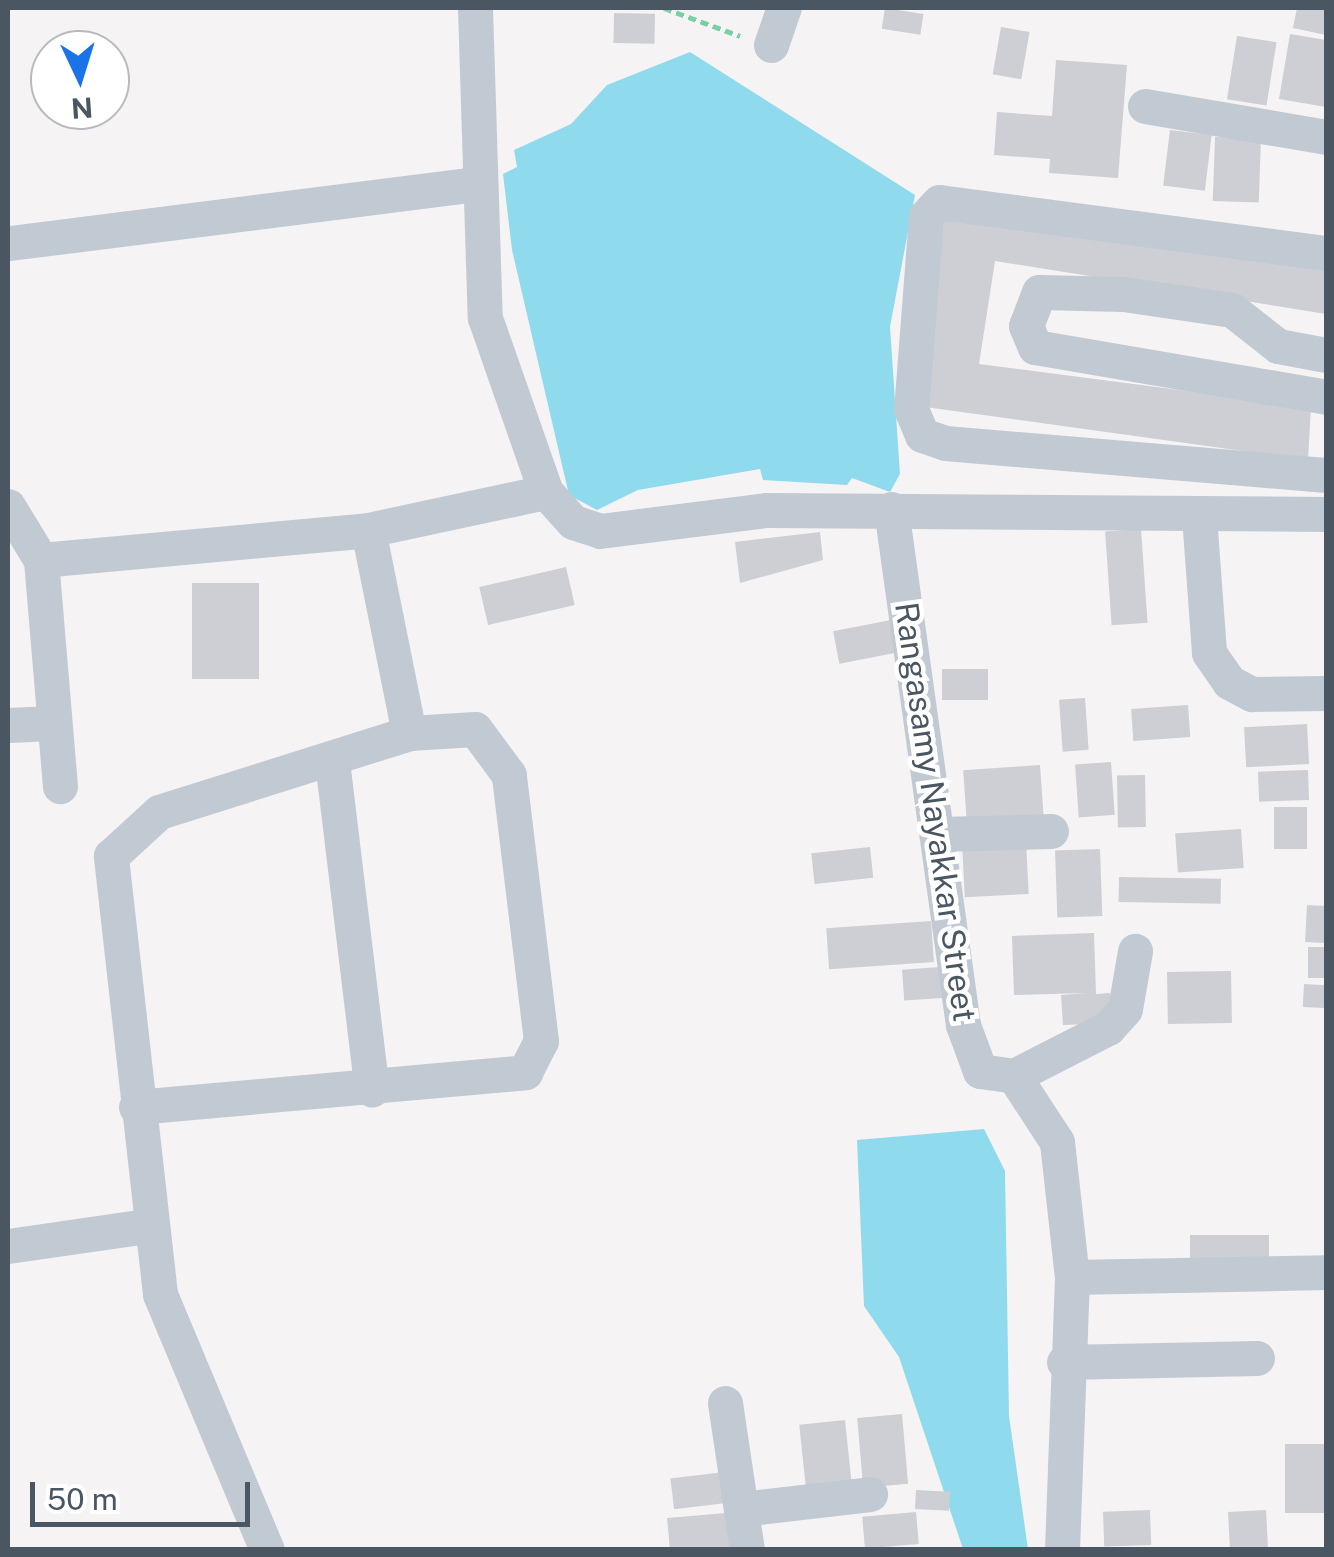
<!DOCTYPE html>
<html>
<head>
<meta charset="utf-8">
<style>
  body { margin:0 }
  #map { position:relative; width:1334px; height:1557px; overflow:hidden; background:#f5f3f3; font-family:"Public Sans",sans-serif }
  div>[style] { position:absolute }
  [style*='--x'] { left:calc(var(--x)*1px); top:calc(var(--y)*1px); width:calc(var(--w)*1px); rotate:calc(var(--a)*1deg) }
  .water>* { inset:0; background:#90daee }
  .building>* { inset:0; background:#cdcfd5; transform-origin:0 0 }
  .path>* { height:5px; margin-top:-2.5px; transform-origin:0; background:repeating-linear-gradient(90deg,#7ad0a6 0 8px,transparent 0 13px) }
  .minor>* { height:35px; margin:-17.5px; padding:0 17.5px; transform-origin:17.5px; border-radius:17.5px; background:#c1cad2 }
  span { translate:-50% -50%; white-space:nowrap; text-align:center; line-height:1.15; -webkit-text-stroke:9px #fff; paint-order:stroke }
  .street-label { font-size:32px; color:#4a5661 }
  .frame { position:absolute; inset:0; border:10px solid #4a5661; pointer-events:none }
  .north { position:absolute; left:30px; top:30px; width:100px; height:100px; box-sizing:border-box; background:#fff; border:2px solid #b7bbc0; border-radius:50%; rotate:176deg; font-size:28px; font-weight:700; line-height:40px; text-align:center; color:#4a5661 }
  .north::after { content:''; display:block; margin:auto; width:35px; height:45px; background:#1a73e8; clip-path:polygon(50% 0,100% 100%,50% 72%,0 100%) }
  .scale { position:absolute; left:30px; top:1482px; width:220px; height:45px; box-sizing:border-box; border:5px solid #4a5661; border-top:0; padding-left:12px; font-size:30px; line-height:35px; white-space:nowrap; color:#4a5661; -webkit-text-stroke:8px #fff; paint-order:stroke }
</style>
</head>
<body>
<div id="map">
  <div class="water">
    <i style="clip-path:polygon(690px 52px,915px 195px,890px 327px,900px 474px,890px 492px,852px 478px,847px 485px,763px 480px,760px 469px,638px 490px,597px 510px,569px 495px,512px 250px,503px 174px,517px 167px,514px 150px,571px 124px,607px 85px)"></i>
    <i style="clip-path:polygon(984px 1129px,1005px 1171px,1009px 1416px,1028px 1549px,963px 1549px,899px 1357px,864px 1306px,857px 1140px)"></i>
  </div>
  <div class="building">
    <i style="left:885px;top:8px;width:39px;height:21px;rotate:9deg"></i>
    <i style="clip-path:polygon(1297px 8px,1326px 8px,1326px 35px,1293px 28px)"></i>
    <i style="left:614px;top:13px;width:41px;height:30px;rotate:1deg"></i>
    <i style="left:1001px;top:27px;width:29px;height:48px;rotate:10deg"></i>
    <i style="clip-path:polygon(1290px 34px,1326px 40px,1326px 107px,1279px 99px)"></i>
    <i style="left:1237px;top:36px;width:40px;height:64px;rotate:9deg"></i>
    <i style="clip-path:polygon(1056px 60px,1127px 65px,1118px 178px,1049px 173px,1050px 159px,994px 155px,997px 112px,1052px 116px)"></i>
    <i style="left:1170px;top:130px;width:42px;height:56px;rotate:7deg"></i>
    <i style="left:1215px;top:137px;width:46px;height:64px;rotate:2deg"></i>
    <i style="clip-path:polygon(938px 215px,1326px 263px,1326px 314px,995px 261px,979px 364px,1311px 407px,1308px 460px,918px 406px)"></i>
    <i style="left:1141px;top:529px;width:94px;height:36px;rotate:86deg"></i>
    <i style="clip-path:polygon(820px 532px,823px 560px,740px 583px,735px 542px)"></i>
    <i style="left:566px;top:567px;width:39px;height:89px;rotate:77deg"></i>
    <i style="left:259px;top:583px;width:96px;height:67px;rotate:90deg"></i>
    <i style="left:891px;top:620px;width:33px;height:59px;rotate:79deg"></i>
    <i style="left:988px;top:669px;width:31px;height:46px;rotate:90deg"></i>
    <i style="left:1085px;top:698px;width:52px;height:26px;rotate:86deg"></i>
    <i style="left:1188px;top:705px;width:32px;height:57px;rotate:86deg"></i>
    <i style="left:1307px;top:724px;width:40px;height:63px;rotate:87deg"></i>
    <i style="left:1111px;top:762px;width:53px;height:36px;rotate:86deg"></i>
    <i style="left:1040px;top:765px;width:56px;height:77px;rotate:86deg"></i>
    <i style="left:1308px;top:770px;width:30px;height:50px;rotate:88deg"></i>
    <i style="left:1145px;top:775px;width:52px;height:28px;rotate:89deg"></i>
    <i style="left:1274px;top:807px;width:33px;height:42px"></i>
    <i style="left:1241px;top:829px;width:39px;height:66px;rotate:86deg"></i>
    <i style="left:1026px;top:842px;width:52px;height:64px;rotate:87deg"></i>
    <i style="left:870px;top:847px;width:31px;height:59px;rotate:84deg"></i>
    <i style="left:1100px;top:849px;width:67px;height:45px;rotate:88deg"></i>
    <i style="left:1119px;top:877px;width:102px;height:25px;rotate:1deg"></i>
    <i style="left:1307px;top:905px;width:19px;height:37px;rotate:3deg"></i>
    <i style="left:931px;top:921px;width:41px;height:105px;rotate:86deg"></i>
    <i style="clip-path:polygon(1094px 933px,1096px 994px,1110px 993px,1112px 1023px,1063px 1025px,1061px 995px,1086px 993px,1014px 995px,1012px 936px)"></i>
    <i style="left:1308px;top:947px;width:18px;height:31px"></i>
    <i style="left:940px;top:967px;width:31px;height:38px;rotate:86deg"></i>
    <i style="left:1231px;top:971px;width:52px;height:64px;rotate:89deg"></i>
    <i style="left:1304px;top:984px;width:22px;height:23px;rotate:3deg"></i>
    <i style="left:1269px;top:1235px;width:26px;height:79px;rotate:90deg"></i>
    <i style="left:902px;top:1414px;width:70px;height:45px;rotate:85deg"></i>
    <i style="left:845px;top:1420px;width:71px;height:46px;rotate:84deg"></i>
    <i style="left:1326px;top:1444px;width:69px;height:41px;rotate:90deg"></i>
    <i style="left:724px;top:1472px;width:31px;height:54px;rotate:83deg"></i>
    <i style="left:916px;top:1490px;width:34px;height:19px;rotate:3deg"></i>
    <i style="left:1150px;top:1510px;width:35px;height:47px;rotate:88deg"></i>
    <i style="left:1266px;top:1510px;width:38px;height:38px;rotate:87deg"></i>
    <i style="clip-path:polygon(738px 1512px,741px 1550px,670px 1550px,667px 1518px)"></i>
    <i style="left:916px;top:1512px;width:32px;height:54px;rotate:85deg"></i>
  </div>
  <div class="path">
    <i style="--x:664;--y:8;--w:81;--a:20.2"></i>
  </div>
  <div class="minor">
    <i style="--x:475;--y:8;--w:310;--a:88.2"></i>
    <i style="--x:485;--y:318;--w:184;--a:70.7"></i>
    <i style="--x:546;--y:492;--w:40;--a:48"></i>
    <i style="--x:573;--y:522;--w:28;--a:18"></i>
    <i style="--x:600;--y:531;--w:168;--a:-7.2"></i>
    <i style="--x:767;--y:510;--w:559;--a:0.41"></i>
    <i style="--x:771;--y:45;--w:39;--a:-71"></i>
    <i style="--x:1145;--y:106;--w:184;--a:9.7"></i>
    <i style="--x:10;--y:243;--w:471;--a:-7.2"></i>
    <i style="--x:1326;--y:253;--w:390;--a:-172.5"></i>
    <i style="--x:939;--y:202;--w:19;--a:133"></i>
    <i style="--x:926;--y:216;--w:194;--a:94.4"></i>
    <i style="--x:911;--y:409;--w:28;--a:67"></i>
    <i style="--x:922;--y:435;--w:24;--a:19"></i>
    <i style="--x:945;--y:443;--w:382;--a:4.8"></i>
    <i style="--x:1326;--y:355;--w:49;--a:-169.4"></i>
    <i style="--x:1278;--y:346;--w:58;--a:-142"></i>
    <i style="--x:1232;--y:310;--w:110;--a:-171.6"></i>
    <i style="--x:1123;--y:294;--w:84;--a:-178.6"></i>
    <i style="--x:1039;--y:292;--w:36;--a:111"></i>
    <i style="--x:1026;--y:326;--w:23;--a:67"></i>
    <i style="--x:1035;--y:347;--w:295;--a:9.7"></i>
    <i style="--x:8;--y:506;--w:63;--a:58.6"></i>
    <i style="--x:41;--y:560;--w:227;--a:85.2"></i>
    <i style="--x:891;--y:509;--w:521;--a:82.06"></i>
    <i style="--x:963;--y:1025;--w:49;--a:69.7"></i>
    <i style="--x:980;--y:1071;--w:34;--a:8"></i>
    <i style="--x:1014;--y:1076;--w:79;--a:56.9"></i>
    <i style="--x:1057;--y:1142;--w:136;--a:83.7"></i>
    <i style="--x:1072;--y:1277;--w:273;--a:92.1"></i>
    <i style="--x:1199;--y:516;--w:137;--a:85.8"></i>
    <i style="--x:1209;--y:653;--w:35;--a:55"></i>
    <i style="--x:1229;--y:682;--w:26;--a:28"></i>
    <i style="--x:1252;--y:694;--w:74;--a:-0.8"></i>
    <i style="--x:41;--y:560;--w:328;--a:-5.2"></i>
    <i style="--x:368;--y:530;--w:182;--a:-12.1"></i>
    <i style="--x:8;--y:725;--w:45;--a:-2.5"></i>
    <i style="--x:332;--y:761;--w:331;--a:83.1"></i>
    <i style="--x:938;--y:834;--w:113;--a:-1.5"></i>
    <i style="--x:1014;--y:1076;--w:106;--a:-27.1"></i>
    <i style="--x:1108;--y:1028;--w:25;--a:-48"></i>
    <i style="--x:1125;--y:1009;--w:59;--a:-80.2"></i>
    <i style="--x:136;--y:1107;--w:391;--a:-5.1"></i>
    <i style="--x:525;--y:1072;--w:35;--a:-63"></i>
    <i style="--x:541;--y:1041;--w:268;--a:-96.9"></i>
    <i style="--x:509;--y:775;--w:57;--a:-126.5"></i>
    <i style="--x:475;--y:729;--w:66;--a:176.5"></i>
    <i style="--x:8;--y:1246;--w:139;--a:-8.2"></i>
    <i style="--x:1072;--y:1277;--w:254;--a:-1.1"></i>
    <i style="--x:1064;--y:1362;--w:193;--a:-1.2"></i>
    <i style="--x:725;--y:1403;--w:149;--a:81.5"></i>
    <i style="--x:741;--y:1509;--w:130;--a:-6.6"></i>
    <i style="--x:267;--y:1550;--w:277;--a:-112.7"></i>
    <i style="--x:160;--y:1294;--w:441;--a:-96.4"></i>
    <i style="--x:111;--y:856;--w:65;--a:-42.5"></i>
    <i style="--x:159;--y:812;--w:262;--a:-17.5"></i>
    <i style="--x:409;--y:733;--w:207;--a:-101.4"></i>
  </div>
  <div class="street-label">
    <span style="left:935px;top:812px;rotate:82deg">Rangasamy Nayakkar Street</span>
  </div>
  <div class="frame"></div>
  <div class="north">N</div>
  <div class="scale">50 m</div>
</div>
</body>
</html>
